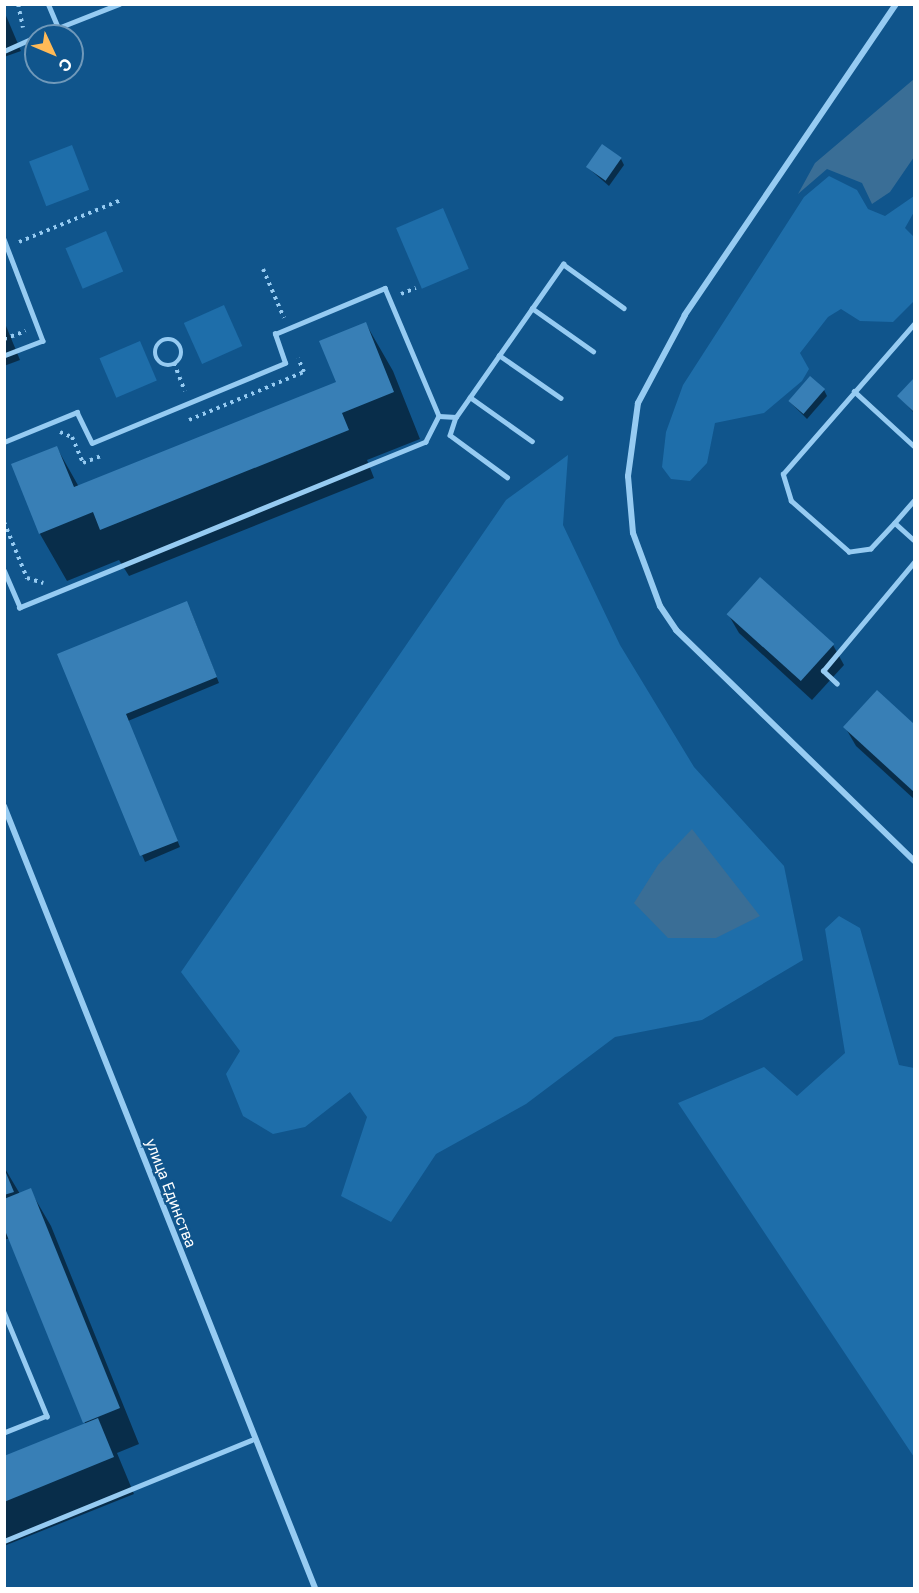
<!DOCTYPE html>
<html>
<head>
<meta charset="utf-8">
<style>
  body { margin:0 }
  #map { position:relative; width:919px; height:1593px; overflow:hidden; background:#10558c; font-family:Inter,sans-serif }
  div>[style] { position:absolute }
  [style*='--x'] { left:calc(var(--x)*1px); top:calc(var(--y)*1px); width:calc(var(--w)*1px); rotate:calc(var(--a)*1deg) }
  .green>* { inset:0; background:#1e6eaa; transform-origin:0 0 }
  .water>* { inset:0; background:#3a6e96 }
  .shadow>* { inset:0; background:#0007 }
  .building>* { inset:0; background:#387fb6; transform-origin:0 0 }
  .path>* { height:4px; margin-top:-2px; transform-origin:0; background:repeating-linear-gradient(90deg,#96cbf2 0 3px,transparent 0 7.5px) }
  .path>.ring { margin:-2px; padding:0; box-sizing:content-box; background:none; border:4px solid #96cbf2; border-radius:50% }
  .service>* { height:4.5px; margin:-2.25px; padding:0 2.25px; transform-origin:2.25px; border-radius:2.25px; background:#96cbf2 }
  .minor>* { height:6px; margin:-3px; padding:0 3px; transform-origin:3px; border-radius:3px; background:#96cbf2 }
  span { translate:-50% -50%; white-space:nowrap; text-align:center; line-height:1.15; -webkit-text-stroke:4.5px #10558c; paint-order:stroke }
  .street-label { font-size:15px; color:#fff }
  .frame { position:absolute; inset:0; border:6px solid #fff; pointer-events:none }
  .north { position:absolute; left:24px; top:24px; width:60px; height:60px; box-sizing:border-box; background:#10558c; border:2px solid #7099ba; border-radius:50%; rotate:134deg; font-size:16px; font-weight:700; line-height:24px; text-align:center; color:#fff }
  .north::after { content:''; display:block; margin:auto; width:21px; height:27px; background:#ffba57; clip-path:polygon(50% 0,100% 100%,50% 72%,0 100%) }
</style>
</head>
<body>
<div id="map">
  <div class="green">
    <i style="left:72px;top:145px;width:48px;height:46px;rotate:69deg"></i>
    <i style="clip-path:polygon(829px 176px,857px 190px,868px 209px,885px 216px,914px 196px,914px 212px,905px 228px,914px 237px,914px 301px,893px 322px,860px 321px,841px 309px,828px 317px,800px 353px,809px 369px,802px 381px,764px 413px,715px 423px,707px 463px,690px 481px,671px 479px,662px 467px,666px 432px,683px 385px,804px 197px)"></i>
    <i style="left:443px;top:208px;width:66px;height:51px;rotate:67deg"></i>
    <i style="left:106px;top:231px;width:44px;height:44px;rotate:67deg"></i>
    <i style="left:224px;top:305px;width:45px;height:44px;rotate:66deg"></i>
    <i style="left:140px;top:341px;width:43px;height:44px;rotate:67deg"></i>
    <i style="clip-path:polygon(568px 455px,563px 525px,620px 645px,694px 767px,784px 866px,803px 960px,702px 1020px,615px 1037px,526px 1104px,436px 1154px,391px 1222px,341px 1196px,367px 1117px,350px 1092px,305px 1127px,273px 1134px,243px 1116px,226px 1074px,240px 1051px,181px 972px,506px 500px)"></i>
    <i style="clip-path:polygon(839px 916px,860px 928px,899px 1065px,914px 1068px,914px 1457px,678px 1103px,764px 1067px,797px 1096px,845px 1053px,825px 929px)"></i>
  </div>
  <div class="water">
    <i style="clip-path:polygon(914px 79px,914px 157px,890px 192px,872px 204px,862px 183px,827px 169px,798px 194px,815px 163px)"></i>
    <i style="clip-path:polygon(692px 829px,760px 916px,716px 938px,668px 938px,634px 903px,658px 865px)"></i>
  </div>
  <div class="shadow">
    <i style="clip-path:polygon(4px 11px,21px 51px,4px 57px)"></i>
    <i style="clip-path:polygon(621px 159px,624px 165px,609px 186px,587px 167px)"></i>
    <i style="clip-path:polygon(4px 321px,20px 360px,4px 366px)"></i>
    <i style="clip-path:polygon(366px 324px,393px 371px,420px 439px,367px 460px,374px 478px,129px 576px,119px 560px,67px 581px,40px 534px,13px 465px,57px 448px,79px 487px,338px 383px)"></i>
    <i style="clip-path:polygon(914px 380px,914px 413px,899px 396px)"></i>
    <i style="clip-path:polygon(824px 390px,827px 396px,807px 419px,789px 401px)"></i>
    <i style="clip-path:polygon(760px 579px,833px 645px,844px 665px,812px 700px,739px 633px,728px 614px)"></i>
    <i style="clip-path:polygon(190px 609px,219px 683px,128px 721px,180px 847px,145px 862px,59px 655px)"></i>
    <i style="clip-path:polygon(877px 692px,914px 726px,914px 799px,856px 746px,845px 727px)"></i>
    <i style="clip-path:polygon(4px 1167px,20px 1194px,30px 1190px,51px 1226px,139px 1444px,117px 1453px,134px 1494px,4px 1546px,4px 1458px,86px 1425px,10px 1238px,4px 1240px)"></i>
  </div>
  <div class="building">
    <i style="left:602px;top:144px;width:24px;height:28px;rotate:35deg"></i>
    <i style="clip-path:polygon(366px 322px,394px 392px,342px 413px,349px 430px,100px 530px,93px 512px,39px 534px,11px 464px,57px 446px,74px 487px,336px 382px,319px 341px)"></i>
    <i style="left:810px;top:376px;width:20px;height:33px;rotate:41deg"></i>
    <i style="clip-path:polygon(914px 378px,914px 412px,897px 396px)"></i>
    <i style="left:760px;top:577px;width:100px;height:50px;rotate:42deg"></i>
    <i style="clip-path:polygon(187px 601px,217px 677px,126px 714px,178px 841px,140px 856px,57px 654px)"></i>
    <i style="clip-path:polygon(877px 690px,914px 724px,914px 792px,843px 727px)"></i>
    <i style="clip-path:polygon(4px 1168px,14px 1192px,4px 1195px)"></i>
    <i style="clip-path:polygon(31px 1188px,120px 1408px,83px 1423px,4px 1228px,4px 1199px)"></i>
    <i style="clip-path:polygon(98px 1418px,114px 1457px,4px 1502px,4px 1456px)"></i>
  </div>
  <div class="path">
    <i style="--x:18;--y:4;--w:24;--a:78"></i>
    <i style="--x:19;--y:242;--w:110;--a:-22.4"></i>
    <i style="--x:263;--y:269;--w:53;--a:66.8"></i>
    <i style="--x:401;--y:294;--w:16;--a:-22"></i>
    <i class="ring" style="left:155px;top:339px;width:22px;height:22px"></i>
    <i style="--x:4;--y:339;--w:23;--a:-20"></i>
    <i style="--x:174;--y:363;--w:30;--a:69"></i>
    <i style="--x:189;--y:420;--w:125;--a:-22.7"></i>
    <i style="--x:304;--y:372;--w:15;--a:-113"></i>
    <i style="--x:60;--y:432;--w:13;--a:23"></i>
    <i style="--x:72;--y:437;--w:28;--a:67"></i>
    <i style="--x:83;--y:463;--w:19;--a:-21"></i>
    <i style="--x:4;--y:522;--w:61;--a:67.7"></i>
    <i style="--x:27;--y:578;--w:17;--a:17"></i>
  </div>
  <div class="service">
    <i style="--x:58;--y:28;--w:66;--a:-21.5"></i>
    <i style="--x:39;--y:36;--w:21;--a:-23"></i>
    <i style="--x:58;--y:28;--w:26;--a:-113"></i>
    <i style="--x:4;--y:51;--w:35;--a:-24"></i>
    <i style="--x:4;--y:239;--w:109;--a:69.1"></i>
    <i style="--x:43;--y:341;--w:42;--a:159"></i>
    <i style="--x:532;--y:308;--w:75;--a:35.2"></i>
    <i style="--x:499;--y:355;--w:75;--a:34.7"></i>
    <i style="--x:854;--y:391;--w:81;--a:42.5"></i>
    <i style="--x:470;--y:397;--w:76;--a:35.4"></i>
    <i style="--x:439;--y:416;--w:17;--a:3"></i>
    <i style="--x:456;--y:417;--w:187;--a:-55"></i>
    <i style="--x:563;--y:264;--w:75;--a:35.8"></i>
    <i style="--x:456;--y:417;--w:19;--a:108"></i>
    <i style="--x:450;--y:435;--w:71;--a:36.4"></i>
    <i style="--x:4;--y:442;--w:79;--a:-22.3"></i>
    <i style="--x:77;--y:412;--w:34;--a:64"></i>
    <i style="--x:92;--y:443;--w:209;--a:-22.5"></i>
    <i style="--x:285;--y:363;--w:31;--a:-109"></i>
    <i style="--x:275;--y:334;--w:119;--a:-22.7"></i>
    <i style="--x:385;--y:288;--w:139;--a:67.1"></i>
    <i style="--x:439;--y:416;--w:29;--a:117"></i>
    <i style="--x:426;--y:442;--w:439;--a:157.8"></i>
    <i style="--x:20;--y:608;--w:40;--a:-113.4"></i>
    <i style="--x:914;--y:501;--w:29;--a:131"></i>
    <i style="--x:895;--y:523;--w:25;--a:42"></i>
    <i style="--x:895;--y:523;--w:35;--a:133"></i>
    <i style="--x:871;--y:549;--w:22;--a:172"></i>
    <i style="--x:849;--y:552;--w:77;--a:-138.7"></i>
    <i style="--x:791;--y:501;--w:28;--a:-107"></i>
    <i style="--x:783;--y:474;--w:199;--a:-48.9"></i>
    <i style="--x:837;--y:684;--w:19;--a:-137"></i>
    <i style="--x:823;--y:671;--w:142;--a:-50.1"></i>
    <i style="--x:4;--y:1312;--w:113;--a:67.5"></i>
    <i style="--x:47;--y:1416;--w:46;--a:158.4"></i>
    <i style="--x:4;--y:1541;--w:267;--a:-22.2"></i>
  </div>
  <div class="minor">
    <i style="--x:896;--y:4;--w:376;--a:124.2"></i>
    <i style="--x:685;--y:315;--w:100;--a:118.1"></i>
    <i style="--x:638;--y:403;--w:74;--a:97.8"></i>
    <i style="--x:628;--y:476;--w:57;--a:85"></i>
    <i style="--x:633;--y:533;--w:78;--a:69.7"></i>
    <i style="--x:660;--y:606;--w:29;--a:56"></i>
    <i style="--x:676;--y:630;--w:332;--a:44.1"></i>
    <i style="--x:4;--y:806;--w:842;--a:68.31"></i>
  </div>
  <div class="street-label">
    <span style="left:171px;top:1193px;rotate:69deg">улица Единства</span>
  </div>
  <div class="frame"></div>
  <div class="north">С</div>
</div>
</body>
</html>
